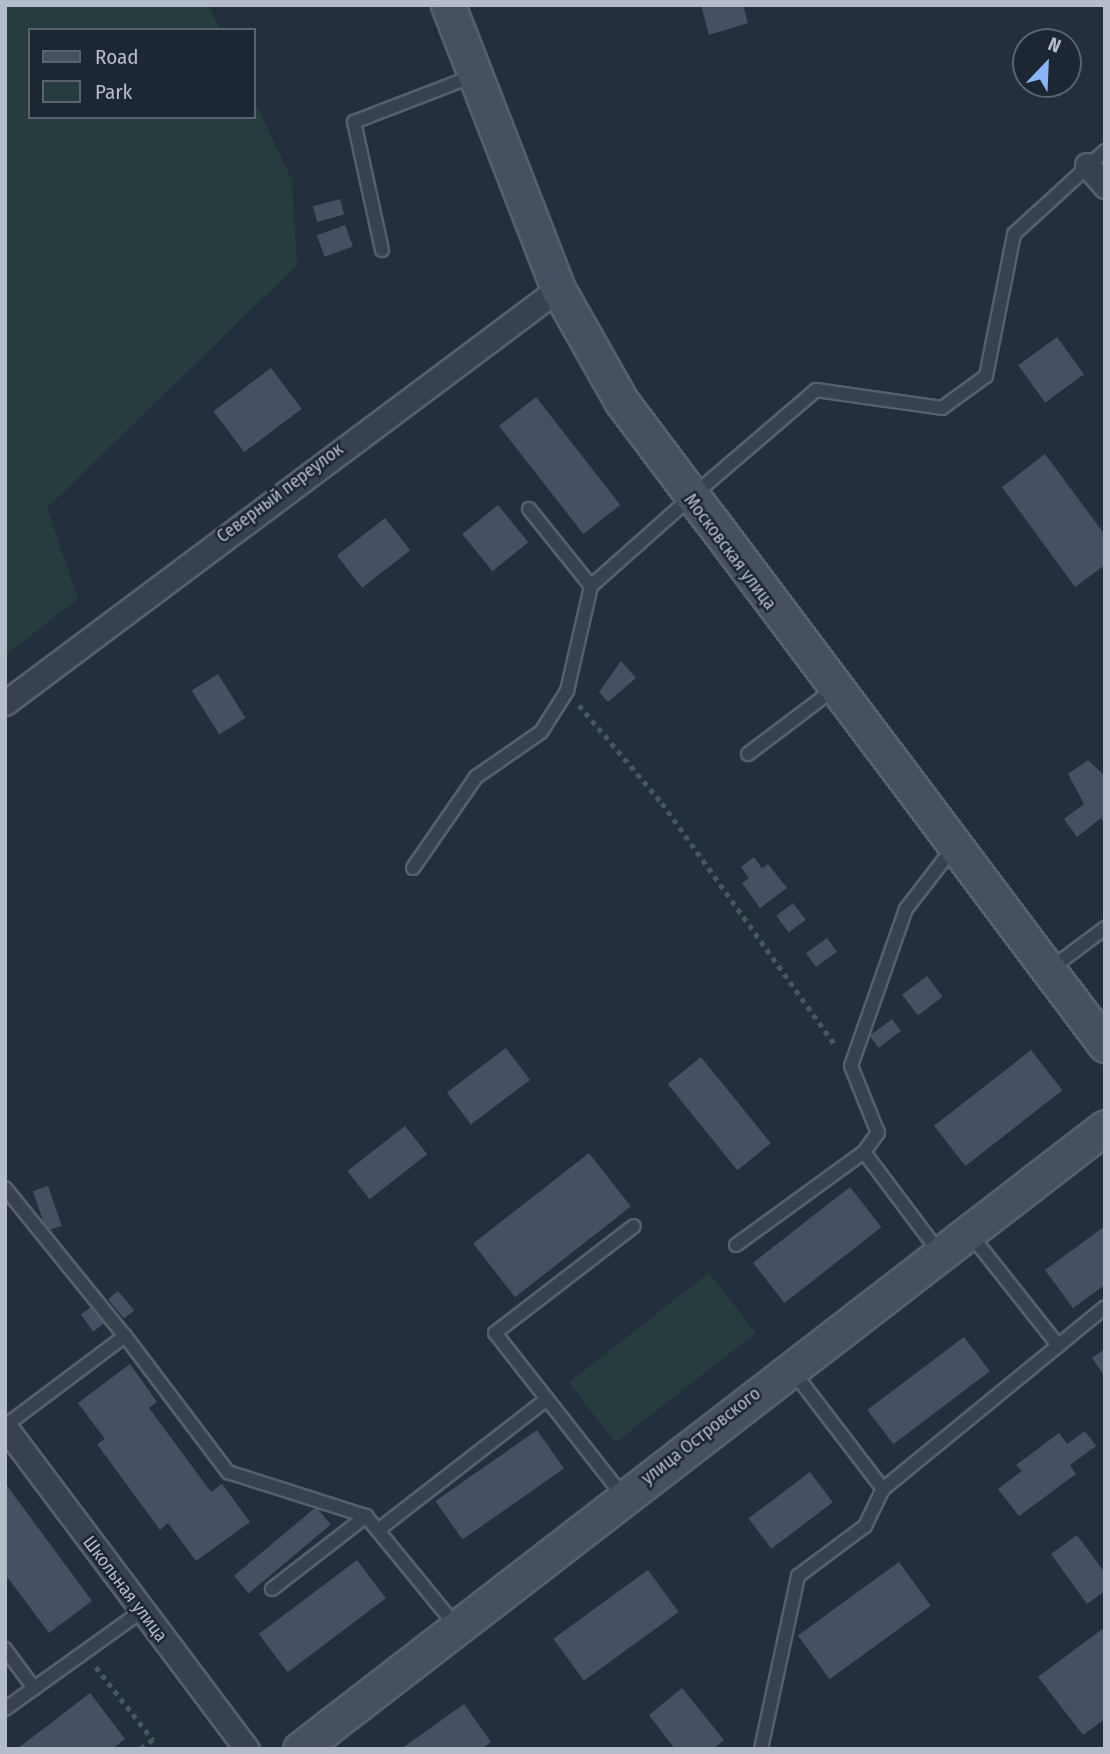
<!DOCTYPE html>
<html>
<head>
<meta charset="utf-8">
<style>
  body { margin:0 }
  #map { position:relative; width:1110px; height:1754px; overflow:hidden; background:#242f3e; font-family:"Fira Sans Condensed",sans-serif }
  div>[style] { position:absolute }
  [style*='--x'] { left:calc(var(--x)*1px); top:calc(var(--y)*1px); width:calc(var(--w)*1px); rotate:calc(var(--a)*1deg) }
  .green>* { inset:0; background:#263c3f; transform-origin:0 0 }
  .building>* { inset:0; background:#455162; transform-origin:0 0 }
  .path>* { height:4.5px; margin-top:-2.25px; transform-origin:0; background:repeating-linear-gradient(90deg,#44595c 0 5px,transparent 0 10px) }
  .roads { filter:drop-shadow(2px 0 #565f6c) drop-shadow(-2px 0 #565f6c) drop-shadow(0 2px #565f6c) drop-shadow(0 -2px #565f6c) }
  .lane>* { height:12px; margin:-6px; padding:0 6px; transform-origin:6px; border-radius:6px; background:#38414e }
  .street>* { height:23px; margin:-11.5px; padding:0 11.5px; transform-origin:11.5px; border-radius:11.5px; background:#38414e }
  .secondary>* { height:33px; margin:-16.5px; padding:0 16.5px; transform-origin:16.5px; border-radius:16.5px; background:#465061 }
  span { translate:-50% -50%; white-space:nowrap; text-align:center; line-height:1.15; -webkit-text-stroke:5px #1d2633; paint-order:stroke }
  .street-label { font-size:18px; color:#b4bcc9 }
  .frame { position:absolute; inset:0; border:7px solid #b4bcc9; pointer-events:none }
  .legend { position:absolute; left:28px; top:28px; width:228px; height:91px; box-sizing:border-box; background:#1d2633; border:2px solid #59626f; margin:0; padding:9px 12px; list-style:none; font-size:21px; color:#b4bcc9 }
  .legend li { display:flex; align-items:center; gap:14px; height:35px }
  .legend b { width:35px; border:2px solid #59626f }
  .north { position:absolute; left:1012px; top:28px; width:70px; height:70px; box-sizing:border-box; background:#1d2633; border:2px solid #59626f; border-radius:50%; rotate:23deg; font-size:19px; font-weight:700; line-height:28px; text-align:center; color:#b4bcc9 }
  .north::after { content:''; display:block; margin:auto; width:24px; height:32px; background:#8ab4f8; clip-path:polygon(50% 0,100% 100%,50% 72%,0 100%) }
</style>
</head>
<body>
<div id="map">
  <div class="green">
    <i style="clip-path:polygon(5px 5px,208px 5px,220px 30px,30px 30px,30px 117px,254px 117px,254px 101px,292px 180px,297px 265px,47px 508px,78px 599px,5px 655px)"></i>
    <i style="left:709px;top:1273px;width:76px;height:178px;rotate:52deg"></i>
  </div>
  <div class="building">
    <i style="clip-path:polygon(701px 5px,743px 5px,748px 23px,709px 35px)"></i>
    <i style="left:340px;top:199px;width:16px;height:28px;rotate:75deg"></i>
    <i style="left:345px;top:225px;width:23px;height:30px;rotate:70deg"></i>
    <i style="left:1057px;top:337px;width:46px;height:48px;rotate:54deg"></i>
    <i style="left:271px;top:368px;width:51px;height:72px;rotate:53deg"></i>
    <i style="left:536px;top:397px;width:137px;height:47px;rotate:52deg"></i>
    <i style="clip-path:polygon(1045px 454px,1105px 535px,1105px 565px,1075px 587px,1002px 487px)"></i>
    <i style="left:498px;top:505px;width:48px;height:46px;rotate:51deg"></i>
    <i style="left:385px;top:518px;width:41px;height:61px;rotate:52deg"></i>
    <i style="clip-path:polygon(621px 661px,636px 678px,608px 702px,599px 692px)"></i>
    <i style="left:218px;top:674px;width:52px;height:31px;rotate:58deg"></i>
    <i style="clip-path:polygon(1088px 760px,1105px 776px,1105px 823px,1101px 818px,1077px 837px,1064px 819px,1084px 804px,1068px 774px)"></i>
    <i style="clip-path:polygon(754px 857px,762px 868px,768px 864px,787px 888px,760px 908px,742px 883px,749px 878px,741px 867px)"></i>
    <i style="left:793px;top:903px;width:21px;height:21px;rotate:53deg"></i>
    <i style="left:827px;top:938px;width:17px;height:26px;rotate:54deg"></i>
    <i style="left:927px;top:976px;width:26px;height:31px;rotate:53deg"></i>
    <i style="left:892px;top:1019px;width:15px;height:28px;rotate:53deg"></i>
    <i style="left:506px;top:1048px;width:40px;height:74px;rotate:53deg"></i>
    <i style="left:1031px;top:1050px;width:51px;height:123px;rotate:52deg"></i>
    <i style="left:701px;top:1057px;width:111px;height:43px;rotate:51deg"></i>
    <i style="left:405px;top:1126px;width:36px;height:73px;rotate:52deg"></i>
    <i style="left:589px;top:1153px;width:68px;height:147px;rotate:52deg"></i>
    <i style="left:48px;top:1186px;width:42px;height:16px;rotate:71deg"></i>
    <i style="left:850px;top:1187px;width:51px;height:123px;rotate:52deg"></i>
    <i style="clip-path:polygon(1105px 1226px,1105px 1285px,1073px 1308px,1045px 1270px)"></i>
    <i style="left:118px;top:1291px;width:25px;height:13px;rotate:50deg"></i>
    <i style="left:94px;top:1305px;width:21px;height:16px;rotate:55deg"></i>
    <i style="left:964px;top:1337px;width:43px;height:121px;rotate:53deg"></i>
    <i style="clip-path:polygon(1105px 1349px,1105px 1377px,1092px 1358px)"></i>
    <i style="clip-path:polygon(130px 1364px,157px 1402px,149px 1408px,211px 1492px,222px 1484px,250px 1522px,196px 1561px,168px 1523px,160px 1530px,97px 1444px,105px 1439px,78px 1403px)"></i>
    <i style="left:537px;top:1430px;width:47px;height:124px;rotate:55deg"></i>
    <i style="clip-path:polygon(1085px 1431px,1096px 1446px,1070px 1465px,1076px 1474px,1019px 1516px,998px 1489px,1022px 1471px,1016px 1465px,1059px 1433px,1067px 1444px)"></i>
    <i style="left:810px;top:1472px;width:38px;height:77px;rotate:53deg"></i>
    <i style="clip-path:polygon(5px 1483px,92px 1601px,49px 1633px,5px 1574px)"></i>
    <i style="left:316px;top:1507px;width:23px;height:107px;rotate:50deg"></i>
    <i style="clip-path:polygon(1077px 1535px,1105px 1573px,1105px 1591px,1087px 1604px,1051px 1554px)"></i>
    <i style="left:357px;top:1560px;width:48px;height:123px;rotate:53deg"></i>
    <i style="left:899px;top:1562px;width:54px;height:125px;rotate:54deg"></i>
    <i style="left:648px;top:1570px;width:52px;height:117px;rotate:54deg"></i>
    <i style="clip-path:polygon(1105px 1627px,1105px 1719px,1083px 1735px,1038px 1677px)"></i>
    <i style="clip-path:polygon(682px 1688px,724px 1740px,713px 1749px,675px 1749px,649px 1715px)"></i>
    <i style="clip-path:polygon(90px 1693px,125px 1739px,112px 1749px,17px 1749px)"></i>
    <i style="clip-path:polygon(464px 1704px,491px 1742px,482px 1749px,401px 1749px)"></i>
  </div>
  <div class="path">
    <i style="--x:579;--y:705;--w:128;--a:49.7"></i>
    <i style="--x:662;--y:803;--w:300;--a:54.4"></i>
    <i style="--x:96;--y:1667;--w:93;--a:52"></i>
    <i style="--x:153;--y:1740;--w:15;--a:143"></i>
  </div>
  <div class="roads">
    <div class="lane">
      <i style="--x:382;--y:250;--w:131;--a:-102.3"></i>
      <i style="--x:354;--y:122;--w:128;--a:-21.1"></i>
      <i style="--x:529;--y:509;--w:99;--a:51.2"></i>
      <i style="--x:748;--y:754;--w:108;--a:-37.1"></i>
      <i style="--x:413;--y:868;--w:111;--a:-55.3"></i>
      <i style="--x:476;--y:777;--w:79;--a:-34.7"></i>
      <i style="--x:541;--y:732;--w:49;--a:-57.6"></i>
      <i style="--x:567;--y:691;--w:108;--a:-77.1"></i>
      <i style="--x:591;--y:586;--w:131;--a:-41.6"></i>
      <i style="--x:689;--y:499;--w:167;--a:-40.6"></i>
      <i style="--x:816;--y:390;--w:127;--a:8.1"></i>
      <i style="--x:942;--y:408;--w:54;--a:-36"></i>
      <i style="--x:986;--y:376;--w:145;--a:-78.8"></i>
      <i style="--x:1014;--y:234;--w:123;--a:-42.4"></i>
      <i style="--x:1049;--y:970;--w:70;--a:-36.9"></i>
      <i style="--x:5;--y:1188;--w:191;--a:51"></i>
      <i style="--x:970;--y:1234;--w:142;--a:51.6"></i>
      <i style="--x:736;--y:1245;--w:158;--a:-36"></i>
      <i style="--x:939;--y:1252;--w:125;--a:-126.9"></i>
      <i style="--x:864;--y:1152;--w:24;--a:-54"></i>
      <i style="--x:878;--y:1133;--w:72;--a:-111.9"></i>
      <i style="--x:851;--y:1066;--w:166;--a:-70.7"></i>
      <i style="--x:906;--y:909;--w:78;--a:-52.3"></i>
      <i style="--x:792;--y:1370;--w:150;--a:52.6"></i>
      <i style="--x:5;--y:1426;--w:150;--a:-36.9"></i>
      <i style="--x:125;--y:1336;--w:171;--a:52.9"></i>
      <i style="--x:228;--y:1472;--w:145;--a:17.7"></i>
      <i style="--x:366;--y:1516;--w:144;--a:50.7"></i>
      <i style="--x:623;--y:1496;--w:207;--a:-128.1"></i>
      <i style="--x:495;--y:1333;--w:175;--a:-37.6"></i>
      <i style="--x:378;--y:1530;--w:214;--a:-37.8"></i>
      <i style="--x:272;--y:1589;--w:119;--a:-37.8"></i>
      <i style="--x:5;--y:1649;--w:49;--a:53.4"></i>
      <i style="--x:5;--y:1709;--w:168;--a:-35.6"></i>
      <i style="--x:761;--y:1749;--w:177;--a:-77.9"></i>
      <i style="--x:798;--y:1576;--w:84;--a:-36.7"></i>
      <i style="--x:865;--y:1526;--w:41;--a:-64.1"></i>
      <i style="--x:883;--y:1489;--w:287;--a:-39.3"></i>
    </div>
    <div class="street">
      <i style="--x:1087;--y:165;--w:28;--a:49"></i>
      <i style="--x:5;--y:703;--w:691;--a:-36.82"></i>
      <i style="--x:5;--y:1427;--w:403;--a:53.1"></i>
    </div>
    <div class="secondary">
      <i style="--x:448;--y:5;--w:305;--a:68.8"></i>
      <i style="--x:558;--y:289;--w:130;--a:60.5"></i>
      <i style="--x:622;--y:402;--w:804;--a:53.09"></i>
      <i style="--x:300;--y:1749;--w:1017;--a:-37.69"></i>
    </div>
  </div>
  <div class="street-label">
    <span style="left:280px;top:493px;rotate:-37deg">Северный переулок</span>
    <span style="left:730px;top:552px;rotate:53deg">Московская улица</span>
    <span style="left:701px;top:1436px;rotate:-38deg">улица Островского</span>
    <span style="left:125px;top:1589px;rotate:53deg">Школьная улица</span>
  </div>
  <div class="frame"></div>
  <ul class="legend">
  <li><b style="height:9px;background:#465061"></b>Road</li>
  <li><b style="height:19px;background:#263c3f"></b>Park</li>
  </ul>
  <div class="north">N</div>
</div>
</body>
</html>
